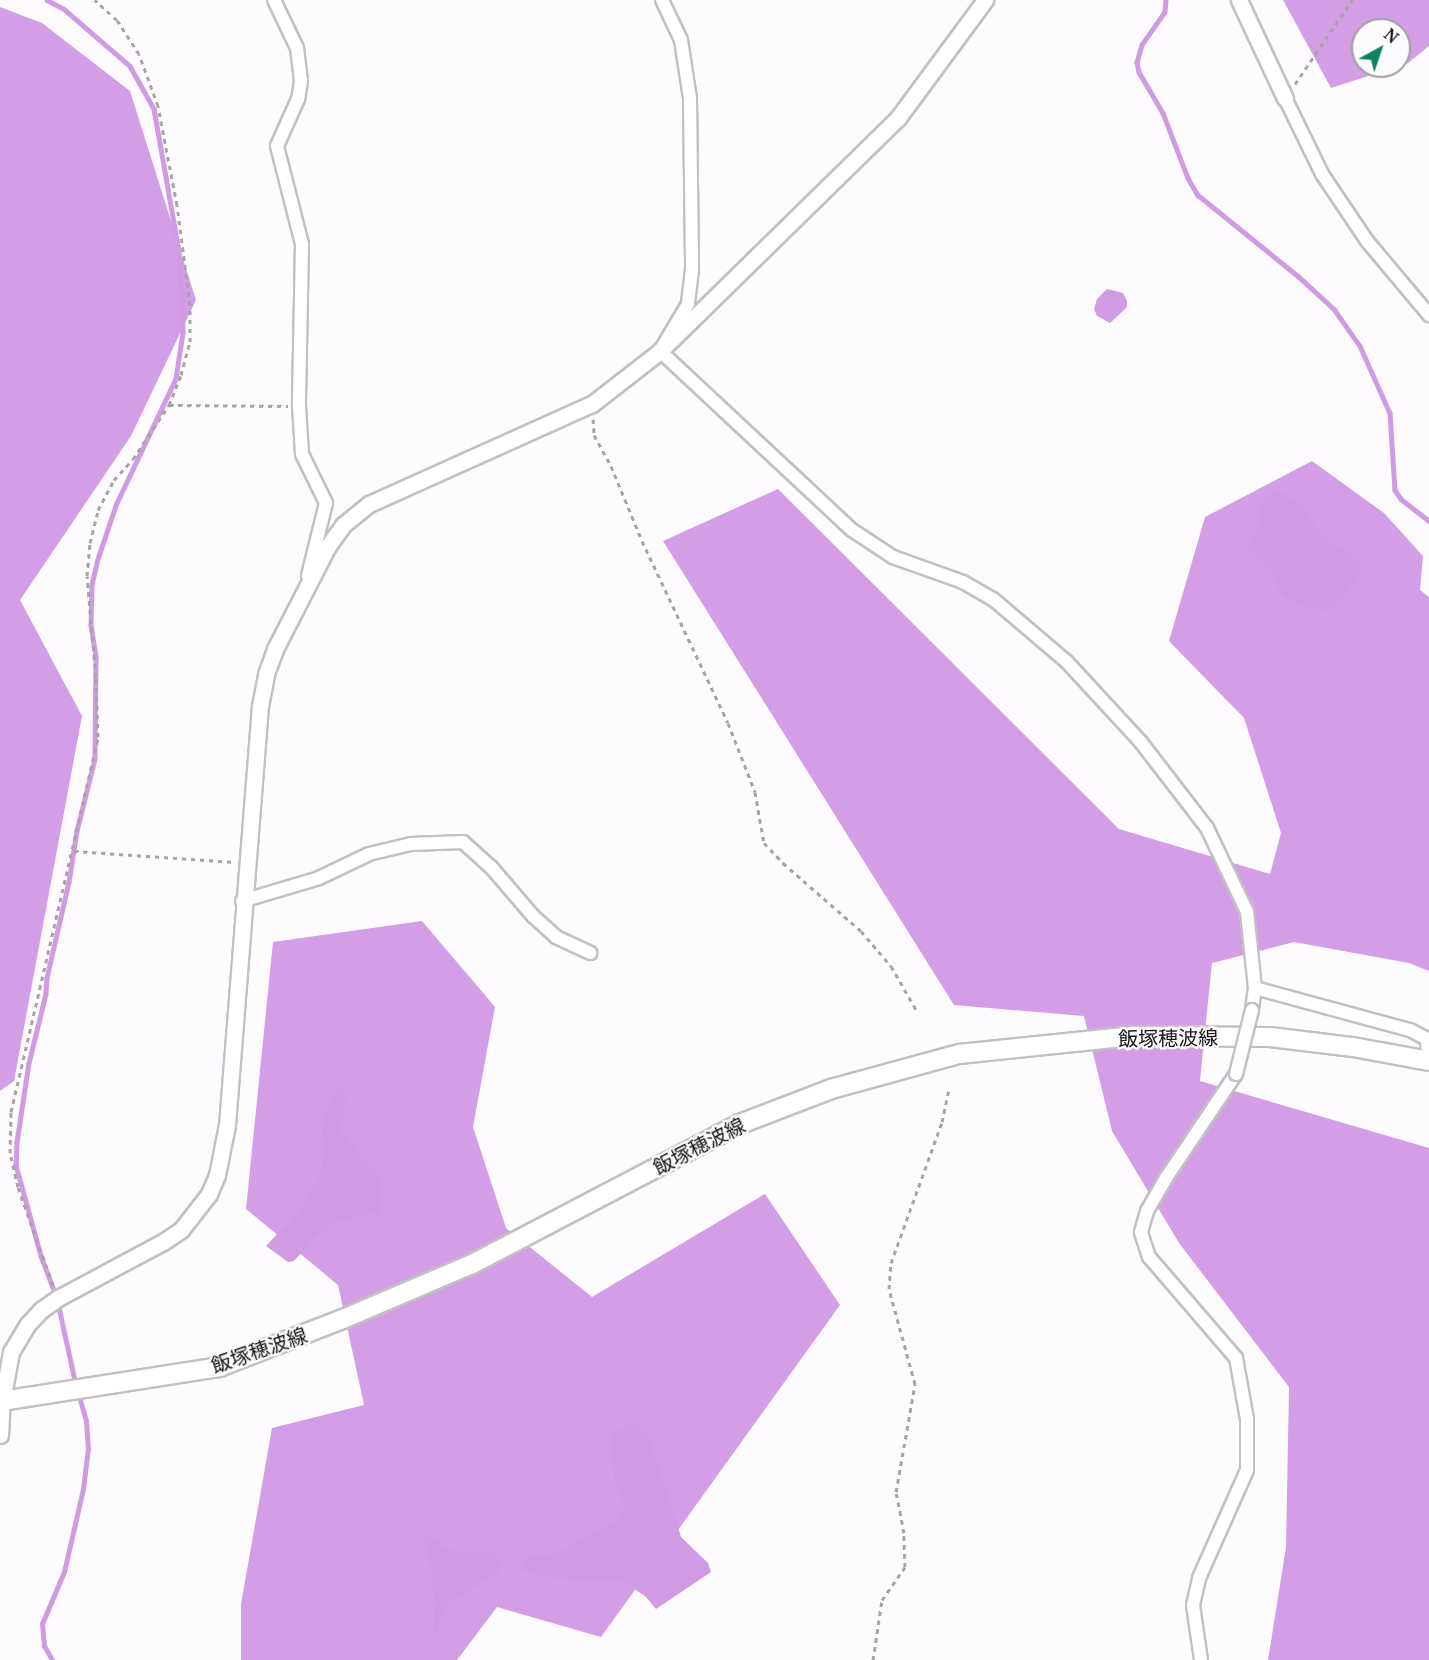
<!DOCTYPE html>
<html>
<head>
<meta charset="utf-8">
<style>
  body { margin:0 }
  #map { position:relative; width:1429px; height:1660px; overflow:hidden; background:#fdfbfe; font-family:"Noto Serif","Noto Sans JP",serif }
  div>[style] { position:absolute }
  [style*='--x'] { left:calc(var(--x)*1px); top:calc(var(--y)*1px); width:calc(var(--w)*1px); rotate:calc(var(--a)*1deg) }
  .forest>* { inset:0; background:#d39ee6 }
  .water>* { inset:0; background:#d09be3 }
  .stream>* { height:4.5px; margin:-2.25px; padding:0 2.25px; transform-origin:2.25px; border-radius:2.25px; background:#d09be3 }
  .path>* { height:3px; margin-top:-1.5px; transform-origin:0; background:repeating-linear-gradient(90deg,#a6a4a6 0 4.5px,transparent 0 9px) }
  .roads { filter:drop-shadow(2px 0 #c3c0c4) drop-shadow(-2px 0 #c3c0c4) drop-shadow(0 2px #c3c0c4) drop-shadow(0 -2px #c3c0c4) }
  .minor>* { height:12px; margin:-6px; padding:0 6px; transform-origin:6px; border-radius:6px; background:#fff }
  .tertiary>* { height:15px; margin:-7.5px; padding:0 7.5px; transform-origin:7.5px; border-radius:7.5px; background:#fff }
  .secondary>* { height:18px; margin:-9px; padding:0 9px; transform-origin:9px; border-radius:9px; background:#fff }
  .bridges { filter:drop-shadow(2px 0 #c3c0c4) drop-shadow(-2px 0 #c3c0c4) drop-shadow(0 2px #c3c0c4) drop-shadow(0 -2px #c3c0c4) }
  .minor-bridge>* { height:12px; margin:-6px; padding:0 6px; transform-origin:6px; border-radius:6px; background:#fff }
  span { translate:-50% -50%; white-space:nowrap; text-align:center; line-height:1.15; -webkit-text-stroke:4.5px #fdfbfe; paint-order:stroke }
  .street-label { font-size:20px; color:#161516 }
  .north { position:absolute; left:1351px; top:18px; width:60px; height:60px; box-sizing:border-box; background:#fdfbfe; border:2px solid #a19fa1; border-radius:50%; rotate:40deg; font-size:16px; font-weight:700; line-height:24px; text-align:center; color:#161516 }
  .north::after { content:''; display:block; margin:auto; width:21px; height:27px; background:#0d8362; clip-path:polygon(50% 0,100% 100%,50% 72%,0 100%) }
</style>
</head>
<body>
<div id="map">
  <div class="forest">
    <i style="clip-path:polygon(1283px 0,1429px 0,1429px 46px,1408px 63px,1399px 66px,1399px 30px,1363px 30px,1363px 66px,1399px 66px,1331px 88px)"></i>
    <i style="clip-path:polygon(0 7px,42px 23px,130px 91px,196px 300px,131px 436px,20px 600px,82px 716px,14px 1081px,0 1091px)"></i>
    <i style="clip-path:polygon(1312px 461px,1384px 513px,1423px 556px,1420px 590px,1429px 597px,1429px 971px,1409px 963px,1294px 942px,1212px 963px,1200px 1081px,1429px 1148px,1429px 1660px,1268px 1660px,1286px 1547px,1289px 1387px,1179px 1243px,1112px 1131px,1084px 1016px,954px 1005px,663px 541px,778px 489px,1119px 829px,1270px 874px,1281px 833px,1244px 718px,1169px 641px,1205px 517px)"></i>
    <i style="clip-path:polygon(422px 921px,495px 1007px,473px 1127px,506px 1228px,592px 1297px,765px 1194px,840px 1305px,601px 1637px,497px 1607px,457px 1660px,241px 1660px,241px 1604px,272px 1428px,364px 1405px,338px 1285px,246px 1209px,273px 942px)"></i>
  </div>
  <div class="water">
    <i style="clip-path:polygon(1107px 289px,1123px 293px,1127px 301px,1127px 307px,1110px 323px,1097px 316px,1094px 309px,1097px 299px)"></i>
    <i style="clip-path:polygon(1272px 490px,1279px 491px,1299px 502px,1322px 536px,1361px 562px,1362px 572px,1334px 607px,1325px 611px,1298px 606px,1281px 593px,1268px 566px,1249px 549px,1248px 543px,1261px 523px,1257px 512px)"></i>
    <i style="clip-path:polygon(341px 1084px,346px 1099px,340px 1130px,380px 1179px,381px 1212px,379px 1215px,371px 1214px,336px 1222px,317px 1236px,294px 1261px,288px 1262px,266px 1246px,299px 1211px,321px 1174px,325px 1146px,321px 1125px)"></i>
    <i style="clip-path:polygon(630px 1422px,640px 1427px,650px 1440px,681px 1537px,708px 1563px,711px 1572px,656px 1609px,645px 1596px,622px 1581px,555px 1578px,528px 1572px,523px 1570px,522px 1564px,527px 1558px,556px 1554px,621px 1518px,625px 1508px,614px 1477px,612px 1436px)"></i>
    <i style="clip-path:polygon(427px 1536px,451px 1550px,492px 1553px,500px 1562px,497px 1574px,447px 1602px,437px 1632px,433px 1634px,435px 1601px,428px 1552px,424px 1540px)"></i>
  </div>
  <div class="stream">
    <i style="--x:47;--y:0;--w:19;--a:28"></i>
    <i style="--x:64;--y:9;--w:87;--a:40.8"></i>
    <i style="--x:130;--y:66;--w:49;--a:60.8"></i>
    <i style="--x:154;--y:109;--w:144;--a:80"></i>
    <i style="--x:179;--y:251;--w:42;--a:85.9"></i>
    <i style="--x:182;--y:293;--w:40;--a:88.6"></i>
    <i style="--x:183;--y:333;--w:47;--a:98.7"></i>
    <i style="--x:176;--y:379;--w:137;--a:115.4"></i>
    <i style="--x:117;--y:503;--w:59;--a:108.7"></i>
    <i style="--x:98;--y:559;--w:27;--a:103"></i>
    <i style="--x:92;--y:585;--w:40;--a:91.4"></i>
    <i style="--x:91;--y:625;--w:33;--a:81"></i>
    <i style="--x:96;--y:658;--w:101;--a:90.6"></i>
    <i style="--x:95;--y:759;--w:74;--a:104"></i>
    <i style="--x:77;--y:831;--w:52;--a:98.9"></i>
    <i style="--x:69;--y:882;--w:98;--a:102.9"></i>
    <i style="--x:47;--y:978;--w:16;--a:94"></i>
    <i style="--x:46;--y:994;--w:71;--a:103.8"></i>
    <i style="--x:29;--y:1063;--w:80;--a:98.6"></i>
    <i style="--x:17;--y:1142;--w:23;--a:92"></i>
    <i style="--x:16;--y:1165;--w:94;--a:74.6"></i>
    <i style="--x:41;--y:1256;--w:45;--a:69.1"></i>
    <i style="--x:57;--y:1298;--w:89;--a:77.7"></i>
    <i style="--x:1166;--y:0;--w:12;--a:95"></i>
    <i style="--x:1165;--y:12;--w:40;--a:124.9"></i>
    <i style="--x:1142;--y:45;--w:18;--a:106"></i>
    <i style="--x:1137;--y:62;--w:10;--a:79"></i>
    <i style="--x:1139;--y:72;--w:48;--a:59.7"></i>
    <i style="--x:1163;--y:113;--w:70;--a:69"></i>
    <i style="--x:1188;--y:178;--w:20;--a:60"></i>
    <i style="--x:1198;--y:195;--w:129;--a:39"></i>
    <i style="--x:1298;--y:276;--w:49;--a:42.5"></i>
    <i style="--x:1334;--y:309;--w:45;--a:54.9"></i>
    <i style="--x:1360;--y:346;--w:73;--a:65.9"></i>
    <i style="--x:1390;--y:413;--w:77;--a:86.3"></i>
    <i style="--x:1395;--y:490;--w:11;--a:56"></i>
    <i style="--x:1401;--y:499;--w:36;--a:38"></i>
    <i style="--x:52;--y:1660;--w:16;--a:-120"></i>
    <i style="--x:44;--y:1646;--w:22;--a:-95"></i>
    <i style="--x:42;--y:1624;--w:56;--a:-67.1"></i>
    <i style="--x:64;--y:1572;--w:85;--a:-77.1"></i>
    <i style="--x:83;--y:1489;--w:39;--a:-83"></i>
    <i style="--x:88;--y:1450;--w:29;--a:-94"></i>
    <i style="--x:86;--y:1421;--w:29;--a:-106"></i>
  </div>
  <div class="path">
    <i style="--x:1295;--y:84;--w:102;--a:-55.8"></i>
    <i style="--x:169;--y:405;--w:119;--a:0.5"></i>
    <i style="--x:593;--y:419;--w:16;--a:86"></i>
    <i style="--x:594;--y:435;--w:35;--a:61"></i>
    <i style="--x:611;--y:466;--w:81;--a:67.5"></i>
    <i style="--x:642;--y:541;--w:201;--a:64.7"></i>
    <i style="--x:728;--y:723;--w:74;--a:68.6"></i>
    <i style="--x:755;--y:792;--w:52;--a:80"></i>
    <i style="--x:764;--y:843;--w:28;--a:46"></i>
    <i style="--x:783;--y:863;--w:103;--a:41.1"></i>
    <i style="--x:861;--y:931;--w:46;--a:49.4"></i>
    <i style="--x:891;--y:966;--w:54;--a:60.1"></i>
    <i style="--x:74;--y:851;--w:161;--a:3.9"></i>
    <i style="--x:53;--y:1285;--w:104;--a:-109.7"></i>
    <i style="--x:18;--y:1187;--w:35;--a:-103"></i>
    <i style="--x:10;--y:1153;--w:41;--a:-88.6"></i>
    <i style="--x:11;--y:1112;--w:385;--a:-76.9"></i>
    <i style="--x:98;--y:737;--w:60;--a:-91.9"></i>
    <i style="--x:96;--y:677;--w:101;--a:-95.1"></i>
    <i style="--x:87;--y:576;--w:33;--a:-85"></i>
    <i style="--x:90;--y:543;--w:34;--a:-76"></i>
    <i style="--x:98;--y:510;--w:34;--a:-62"></i>
    <i style="--x:114;--y:480;--w:28;--a:-48"></i>
    <i style="--x:133;--y:459;--w:65;--a:-56.3"></i>
    <i style="--x:169;--y:405;--w:32;--a:-68"></i>
    <i style="--x:181;--y:375;--w:34;--a:-75"></i>
    <i style="--x:190;--y:342;--w:37;--a:-90"></i>
    <i style="--x:190;--y:305;--w:101;--a:-97.4"></i>
    <i style="--x:177;--y:205;--w:101;--a:-100.9"></i>
    <i style="--x:158;--y:106;--w:55;--a:-110.1"></i>
    <i style="--x:139;--y:54;--w:40;--a:-122.9"></i>
    <i style="--x:117;--y:20;--w:30;--a:-138"></i>
    <i style="--x:873;--y:1660;--w:61;--a:-81.5"></i>
    <i style="--x:882;--y:1600;--w:40;--a:-55.1"></i>
    <i style="--x:905;--y:1567;--w:34;--a:-92"></i>
    <i style="--x:904;--y:1533;--w:42;--a:-101"></i>
    <i style="--x:896;--y:1492;--w:110;--a:-80"></i>
    <i style="--x:915;--y:1384;--w:98;--a:-105.3"></i>
    <i style="--x:889;--y:1289;--w:26;--a:-86"></i>
    <i style="--x:891;--y:1263;--w:150;--a:-70.1"></i>
    <i style="--x:942;--y:1122;--w:35;--a:-78"></i>
  </div>
  <div class="roads">
    <div class="minor">
      <i style="--x:274;--y:0;--w:53;--a:64.4"></i>
      <i style="--x:297;--y:48;--w:33;--a:83"></i>
      <i style="--x:301;--y:81;--w:18;--a:99"></i>
      <i style="--x:298;--y:99;--w:51;--a:114.1"></i>
      <i style="--x:277;--y:146;--w:101;--a:75.7"></i>
      <i style="--x:302;--y:244;--w:162;--a:91.1"></i>
      <i style="--x:299;--y:406;--w:48;--a:86.4"></i>
      <i style="--x:302;--y:454;--w:55;--a:63.9"></i>
      <i style="--x:326;--y:503;--w:75;--a:103.9"></i>
      <i style="--x:662;--y:0;--w:44;--a:64.6"></i>
      <i style="--x:681;--y:40;--w:59;--a:81.2"></i>
      <i style="--x:690;--y:98;--w:172;--a:89.3"></i>
      <i style="--x:692;--y:270;--w:34;--a:97"></i>
      <i style="--x:688;--y:304;--w:55;--a:120.8"></i>
      <i style="--x:660;--y:351;--w:262;--a:43"></i>
      <i style="--x:852;--y:530;--w:49;--a:33.4"></i>
      <i style="--x:893;--y:557;--w:74;--a:19.7"></i>
      <i style="--x:963;--y:582;--w:34;--a:30"></i>
      <i style="--x:993;--y:599;--w:97;--a:40.4"></i>
      <i style="--x:1067;--y:662;--w:108;--a:47.3"></i>
      <i style="--x:1140;--y:741;--w:110;--a:52.4"></i>
      <i style="--x:1207;--y:828;--w:93;--a:64.5"></i>
      <i style="--x:1247;--y:912;--w:76;--a:84"></i>
      <i style="--x:1255;--y:988;--w:22;--a:98"></i>
      <i style="--x:1285;--y:98;--w:85;--a:64"></i>
      <i style="--x:1322;--y:174;--w:81;--a:56.1"></i>
      <i style="--x:1367;--y:241;--w:97;--a:50"></i>
      <i style="--x:242;--y:901;--w:80;--a:-16.6"></i>
      <i style="--x:319;--y:878;--w:55;--a:-25.6"></i>
      <i style="--x:369;--y:854;--w:43;--a:-13.4"></i>
      <i style="--x:411;--y:844;--w:52;--a:-2.2"></i>
      <i style="--x:463;--y:842;--w:38;--a:42"></i>
      <i style="--x:491;--y:867;--w:65;--a:49.4"></i>
      <i style="--x:533;--y:916;--w:31;--a:42"></i>
      <i style="--x:556;--y:937;--w:38;--a:25"></i>
      <i style="--x:1255;--y:988;--w:161;--a:15.2"></i>
      <i style="--x:1410;--y:1030;--w:19;--a:28"></i>
      <i style="--x:1427;--y:1039;--w:22;--a:87"></i>
      <i style="--x:1201;--y:1660;--w:56;--a:-98.3"></i>
      <i style="--x:1193;--y:1605;--w:28;--a:-77"></i>
      <i style="--x:1199;--y:1578;--w:118;--a:-66"></i>
      <i style="--x:1247;--y:1470;--w:51;--a:-90"></i>
      <i style="--x:1247;--y:1419;--w:62;--a:-100.2"></i>
      <i style="--x:1236;--y:1358;--w:133;--a:-130.7"></i>
      <i style="--x:1149;--y:1257;--w:26;--a:-108"></i>
      <i style="--x:1141;--y:1232;--w:22;--a:-74"></i>
      <i style="--x:1147;--y:1211;--w:38;--a:-60"></i>
      <i style="--x:1166;--y:1178;--w:125;--a:-56.1"></i>
    </div>
    <div class="tertiary">
      <i style="--x:1239;--y:0;--w:108;--a:64.9"></i>
      <i style="--x:0;--y:1435;--w:34;--a:-87"></i>
      <i style="--x:2;--y:1401;--w:50;--a:-79.6"></i>
      <i style="--x:11;--y:1352;--w:31;--a:-59"></i>
      <i style="--x:27;--y:1325;--w:21;--a:-47"></i>
      <i style="--x:41;--y:1310;--w:21;--a:-35"></i>
      <i style="--x:58;--y:1298;--w:119;--a:-28.1"></i>
      <i style="--x:163;--y:1242;--w:22;--a:-34"></i>
      <i style="--x:181;--y:1230;--w:46;--a:-52.1"></i>
      <i style="--x:209;--y:1194;--w:21;--a:-67"></i>
      <i style="--x:217;--y:1175;--w:51;--a:-78.7"></i>
      <i style="--x:227;--y:1125;--w:420;--a:-85.5"></i>
      <i style="--x:260;--y:706;--w:33;--a:-79"></i>
      <i style="--x:266;--y:674;--w:27;--a:-70"></i>
      <i style="--x:275;--y:649;--w:116;--a:-62.8"></i>
      <i style="--x:328;--y:546;--w:26;--a:-54"></i>
      <i style="--x:343;--y:525;--w:33;--a:-39"></i>
      <i style="--x:369;--y:504;--w:244;--a:-24.2"></i>
      <i style="--x:592;--y:404;--w:86;--a:-37.9"></i>
      <i style="--x:660;--y:351;--w:333;--a:-44.4"></i>
      <i style="--x:898;--y:118;--w:147;--a:-53.6"></i>
    </div>
    <div class="secondary">
      <i style="--x:2;--y:1401;--w:220;--a:-8.9"></i>
      <i style="--x:219;--y:1367;--w:133;--a:-21.2"></i>
      <i style="--x:343;--y:1319;--w:142;--a:-23.1"></i>
      <i style="--x:474;--y:1263;--w:300;--a:-27.6"></i>
      <i style="--x:740;--y:1124;--w:97;--a:-21"></i>
      <i style="--x:831;--y:1089;--w:133;--a:-15.3"></i>
      <i style="--x:959;--y:1054;--w:176;--a:-5.9"></i>
      <i style="--x:1134;--y:1036;--w:136;--a:0.4"></i>
      <i style="--x:1270;--y:1037;--w:84;--a:6.9"></i>
      <i style="--x:1353;--y:1047;--w:77;--a:10.4"></i>
    </div>
  </div>
  <div class="bridges">
    <div class="minor-bridge">
      <i style="--x:1236;--y:1074;--w:66;--a:-76"></i>
    </div>
  </div>
  <div class="street-label">
    <span style="left:1168px;top:1038px;rotate:-1deg">飯塚穂波線</span>
    <span style="left:699px;top:1146px;rotate:-27deg">飯塚穂波線</span>
    <span style="left:259px;top:1350px;rotate:-19deg">飯塚穂波線</span>
  </div>
  <div class="north">N</div>
</div>
</body>
</html>
